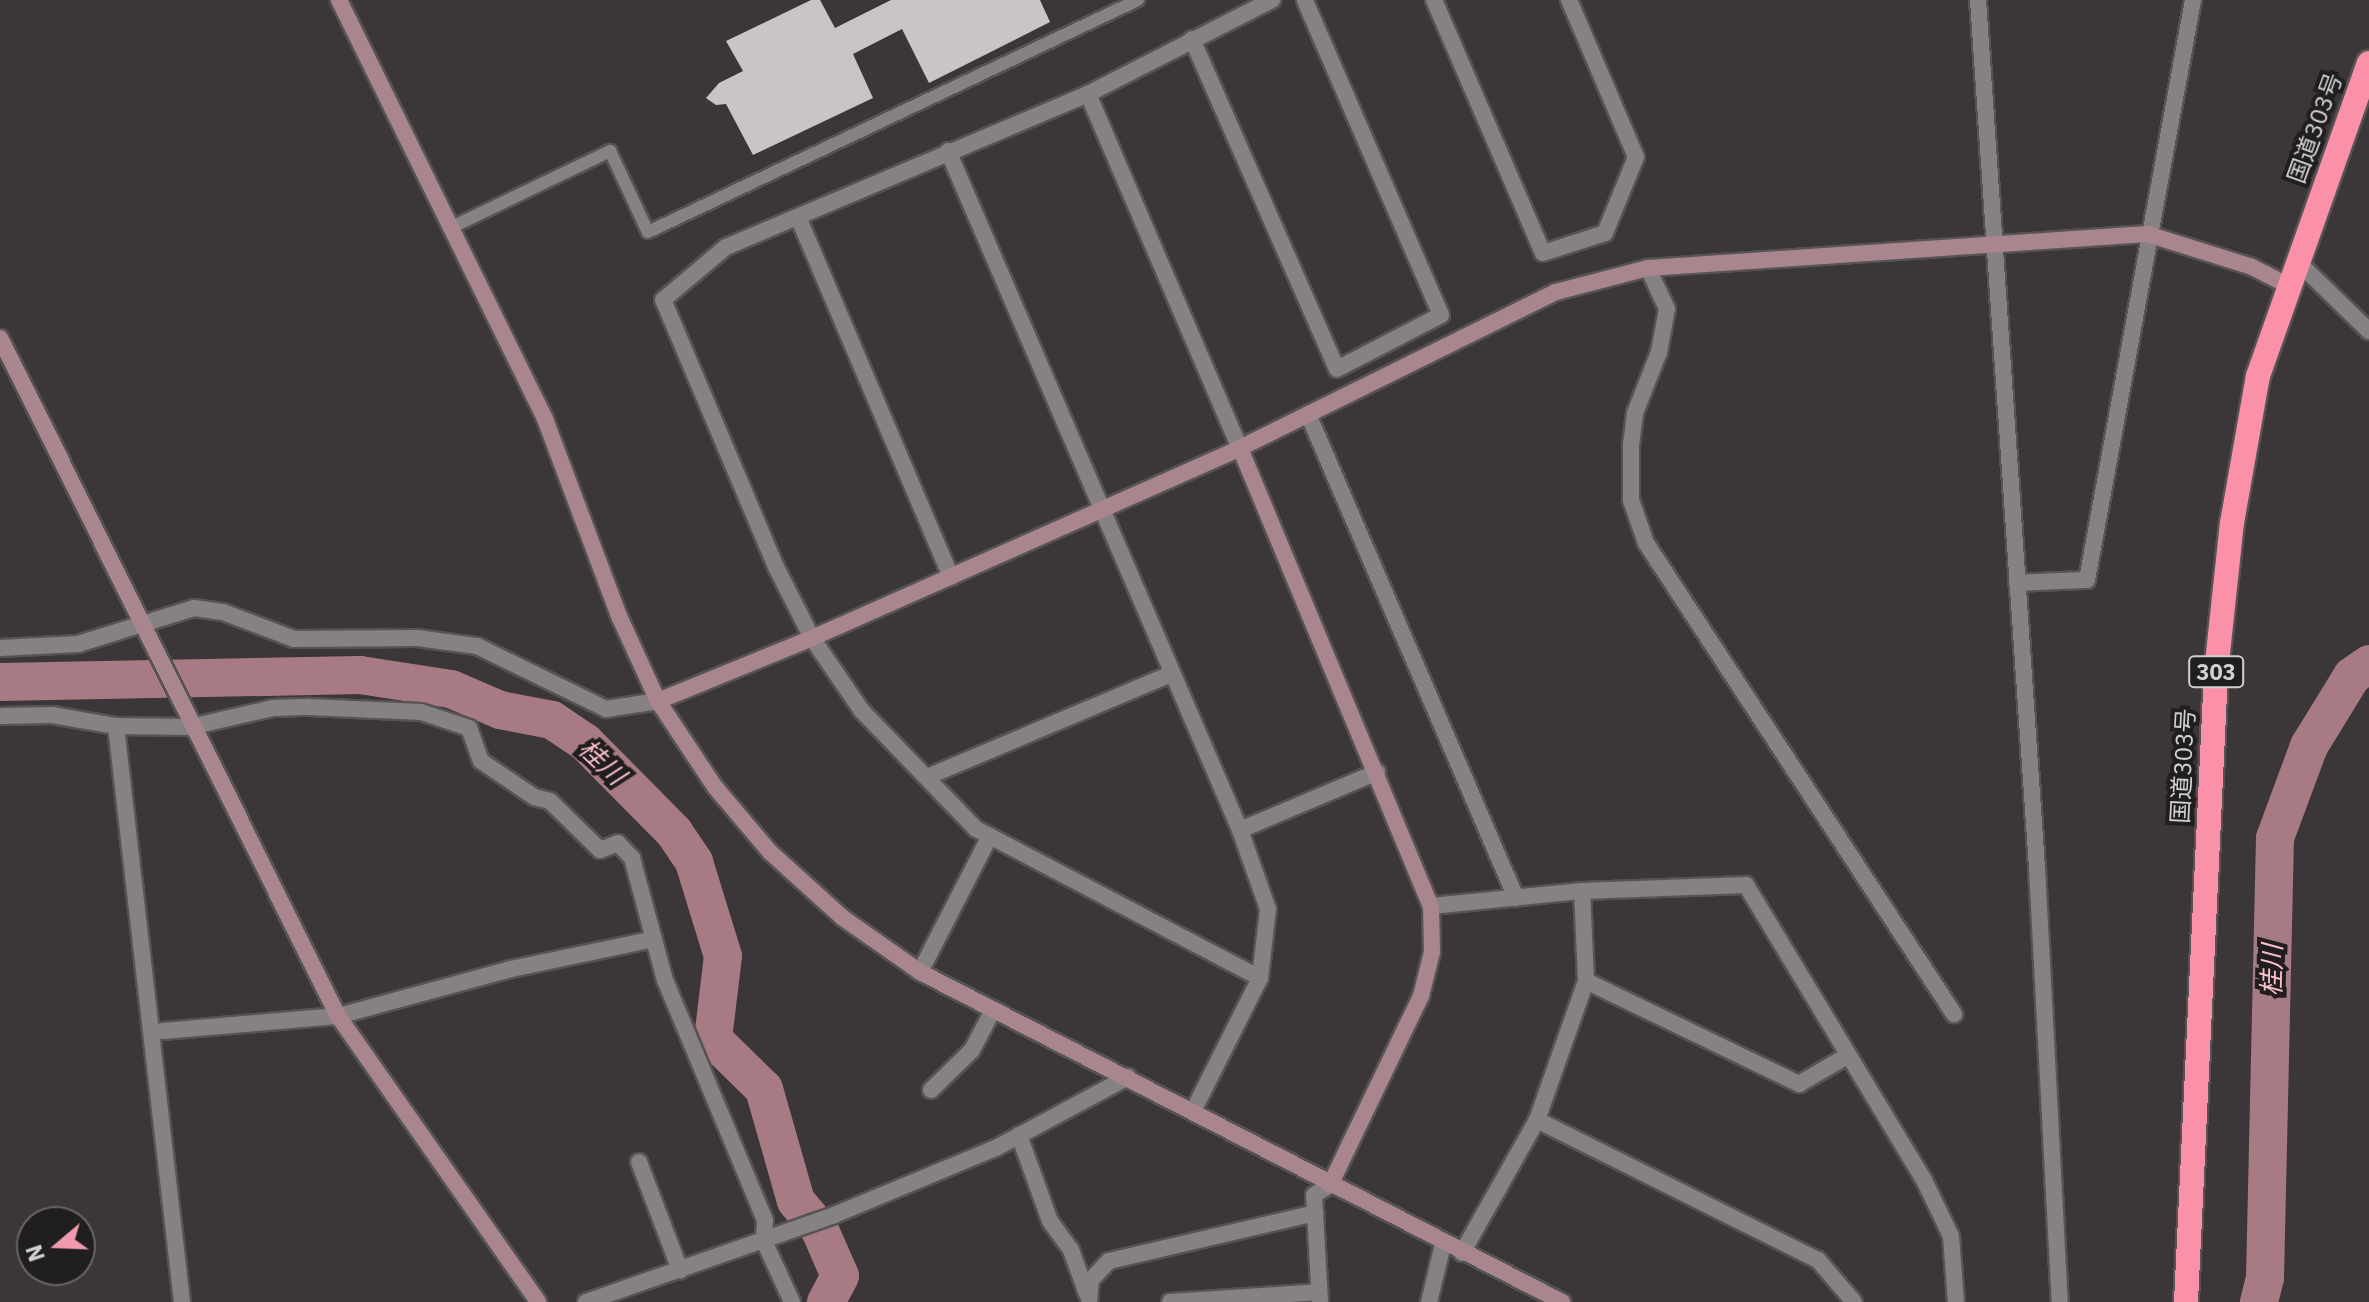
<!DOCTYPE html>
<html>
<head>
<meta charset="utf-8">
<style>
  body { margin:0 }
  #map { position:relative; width:2369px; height:1302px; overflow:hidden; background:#3b3637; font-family:"IBM Plex Sans","Noto Sans JP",sans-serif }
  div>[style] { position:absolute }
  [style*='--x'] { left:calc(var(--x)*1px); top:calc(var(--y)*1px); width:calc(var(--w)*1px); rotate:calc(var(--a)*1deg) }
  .river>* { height:38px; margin:-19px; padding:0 19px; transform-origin:19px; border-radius:19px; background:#a87b84 }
  .building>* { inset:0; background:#cac4c5 }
  .roads { filter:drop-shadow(2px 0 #575354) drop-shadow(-2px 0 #575354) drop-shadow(0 2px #575354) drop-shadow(0 -2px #575354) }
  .lane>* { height:12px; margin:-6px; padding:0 6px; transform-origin:6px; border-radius:6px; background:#868182 }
  .street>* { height:16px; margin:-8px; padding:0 8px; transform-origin:8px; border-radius:8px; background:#868182 }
  .secondary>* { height:16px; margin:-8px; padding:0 8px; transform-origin:8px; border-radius:8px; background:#a9868e }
  .highway>* { height:24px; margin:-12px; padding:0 12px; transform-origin:12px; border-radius:12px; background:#fa91a9 }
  span { translate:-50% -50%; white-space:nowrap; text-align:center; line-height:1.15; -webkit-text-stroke:8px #201e1f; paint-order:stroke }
  .shield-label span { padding:2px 6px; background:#201e1f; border:2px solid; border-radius:6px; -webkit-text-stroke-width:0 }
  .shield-label { font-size:22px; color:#d3d0d1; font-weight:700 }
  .street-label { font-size:24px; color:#d3d0d1 }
  .water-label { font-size:26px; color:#fabfca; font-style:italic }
  .north { position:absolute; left:16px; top:1206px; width:80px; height:80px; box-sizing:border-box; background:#201e1f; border:2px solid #686566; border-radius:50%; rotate:251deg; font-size:22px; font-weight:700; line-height:32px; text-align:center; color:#d3d0d1 }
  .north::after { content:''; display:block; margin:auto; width:28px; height:36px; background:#f29aad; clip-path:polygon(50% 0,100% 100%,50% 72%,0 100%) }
</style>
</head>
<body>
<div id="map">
  <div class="river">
    <i style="--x:0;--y:682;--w:360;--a:-1.1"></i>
    <i style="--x:360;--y:675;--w:92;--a:8.7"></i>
    <i style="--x:451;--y:689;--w:53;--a:23.2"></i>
    <i style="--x:500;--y:710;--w:53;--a:10.9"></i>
    <i style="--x:552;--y:720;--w:40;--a:34"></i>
    <i style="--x:585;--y:742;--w:127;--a:45.3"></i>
    <i style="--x:674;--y:832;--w:36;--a:56"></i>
    <i style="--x:694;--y:862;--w:98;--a:72.9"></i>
    <i style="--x:723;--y:956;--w:84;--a:96.9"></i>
    <i style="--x:713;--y:1039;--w:71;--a:44.4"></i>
    <i style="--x:764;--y:1089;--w:116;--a:74.1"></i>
    <i style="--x:796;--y:1201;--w:35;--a:50"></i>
    <i style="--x:819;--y:1228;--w:52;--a:66.4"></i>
    <i style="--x:840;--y:1276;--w:30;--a:118"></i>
    <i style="--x:2259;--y:1302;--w:25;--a:-76"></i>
    <i style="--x:2265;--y:1278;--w:440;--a:-88.7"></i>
    <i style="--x:2275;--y:838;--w:98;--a:-69.7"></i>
    <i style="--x:2309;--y:746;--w:82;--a:-58.4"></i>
    <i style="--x:2352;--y:676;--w:21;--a:-35"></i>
  </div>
  <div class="building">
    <i style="clip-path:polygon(811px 0,820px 0,835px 28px,891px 0,1040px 0,1050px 22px,929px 83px,902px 29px,853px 54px,873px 98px,753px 155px,726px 104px,716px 105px,706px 98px,719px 83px,743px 71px,726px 41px)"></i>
  </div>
  <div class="roads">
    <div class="lane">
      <i style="--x:450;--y:228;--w:178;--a:-25.7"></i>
      <i style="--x:610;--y:151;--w:89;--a:64.9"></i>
      <i style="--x:648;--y:232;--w:542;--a:-25.34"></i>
    </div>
    <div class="street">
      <i style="--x:1434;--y:0;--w:275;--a:66.7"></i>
      <i style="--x:1543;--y:253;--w:65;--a:-17.9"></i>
      <i style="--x:1605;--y:233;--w:82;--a:-67.8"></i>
      <i style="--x:1636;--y:157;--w:171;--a:-113.1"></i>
      <i style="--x:1978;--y:0;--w:870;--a:86.11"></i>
      <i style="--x:2037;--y:868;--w:435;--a:87"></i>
      <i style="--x:1192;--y:39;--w:360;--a:66.3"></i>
      <i style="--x:1337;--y:369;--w:117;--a:-27.4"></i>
      <i style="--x:1441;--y:315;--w:343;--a:-113.4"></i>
      <i style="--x:1088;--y:94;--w:385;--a:66.8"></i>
      <i style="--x:948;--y:151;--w:739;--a:66.73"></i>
      <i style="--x:1240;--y:830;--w:84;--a:70.5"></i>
      <i style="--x:1268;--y:909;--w:69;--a:96.6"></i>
      <i style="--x:1260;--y:978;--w:149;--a:116.7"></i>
      <i style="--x:799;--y:219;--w:389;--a:67"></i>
      <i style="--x:2296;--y:260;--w:102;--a:44.2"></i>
      <i style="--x:1648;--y:268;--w:45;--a:65.1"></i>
      <i style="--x:1667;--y:309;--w:44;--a:100.5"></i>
      <i style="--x:1659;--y:352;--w:66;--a:111.5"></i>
      <i style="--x:1635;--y:413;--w:31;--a:97"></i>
      <i style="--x:1631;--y:444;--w:56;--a:90"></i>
      <i style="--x:1631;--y:500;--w:46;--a:70.8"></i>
      <i style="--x:1646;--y:543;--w:563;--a:56.82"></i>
      <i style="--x:1308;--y:414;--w:527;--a:66.74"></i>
      <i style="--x:2017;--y:583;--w:70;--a:-2.5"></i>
      <i style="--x:2087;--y:580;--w:590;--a:-79.64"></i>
      <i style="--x:0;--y:648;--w:78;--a:-2.9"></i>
      <i style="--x:78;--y:644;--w:121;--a:-17.2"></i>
      <i style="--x:194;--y:608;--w:29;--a:8"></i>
      <i style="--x:223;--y:612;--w:76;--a:20.8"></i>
      <i style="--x:294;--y:639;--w:123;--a:-0.5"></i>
      <i style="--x:417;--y:638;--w:61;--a:7.6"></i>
      <i style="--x:477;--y:646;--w:144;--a:26"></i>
      <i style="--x:606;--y:709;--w:53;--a:-8.7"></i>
      <i style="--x:0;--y:716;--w:52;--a:-1.1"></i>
      <i style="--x:52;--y:715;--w:65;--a:9.8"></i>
      <i style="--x:927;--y:777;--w:263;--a:-22.9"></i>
      <i style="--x:1240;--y:830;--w:149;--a:-22.9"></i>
      <i style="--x:1431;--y:906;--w:152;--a:-5.7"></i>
      <i style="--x:1582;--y:891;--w:164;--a:-2.1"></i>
      <i style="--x:1746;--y:885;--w:345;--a:58.9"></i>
      <i style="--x:1924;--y:1180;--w:62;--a:64.3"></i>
      <i style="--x:1951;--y:1236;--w:66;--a:85.7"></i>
      <i style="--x:920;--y:972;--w:153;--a:-62.8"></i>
      <i style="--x:1260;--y:978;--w:321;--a:-152.3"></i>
      <i style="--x:976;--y:829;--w:164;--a:-134"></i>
      <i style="--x:862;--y:711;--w:88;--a:-124.4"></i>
      <i style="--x:812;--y:638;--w:80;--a:-116.9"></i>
      <i style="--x:776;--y:567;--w:290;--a:-112.9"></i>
      <i style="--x:663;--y:300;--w:82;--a:-40.1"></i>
      <i style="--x:726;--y:247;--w:393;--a:-22.9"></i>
      <i style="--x:1088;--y:94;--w:207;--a:-27.1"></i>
      <i style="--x:1586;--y:981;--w:237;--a:25.8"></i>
      <i style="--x:1799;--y:1084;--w:56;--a:-30.3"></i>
      <i style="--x:162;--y:1031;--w:177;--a:-4.9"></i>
      <i style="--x:338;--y:1016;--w:179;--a:-15.2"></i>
      <i style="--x:511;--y:969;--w:146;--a:-11.8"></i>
      <i style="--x:931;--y:1090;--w:57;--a:-44.3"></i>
      <i style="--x:972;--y:1050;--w:43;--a:-62.2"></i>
      <i style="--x:1537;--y:1120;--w:314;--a:26.5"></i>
      <i style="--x:1818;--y:1260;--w:55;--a:49.4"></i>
      <i style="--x:1019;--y:1135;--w:91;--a:70.2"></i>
      <i style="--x:1050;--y:1221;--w:36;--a:54"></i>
      <i style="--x:1071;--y:1250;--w:47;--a:70"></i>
      <i style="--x:639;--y:1162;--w:116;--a:69.2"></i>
      <i style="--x:1462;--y:1253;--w:153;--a:-60.6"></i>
      <i style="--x:1537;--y:1120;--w:147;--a:-70.6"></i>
      <i style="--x:1586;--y:981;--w:90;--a:-92.5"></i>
      <i style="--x:182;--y:1302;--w:580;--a:-96.54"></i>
      <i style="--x:116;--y:726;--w:74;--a:0.8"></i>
      <i style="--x:190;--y:727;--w:85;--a:-12.9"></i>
      <i style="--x:273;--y:708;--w:36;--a:-2"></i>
      <i style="--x:309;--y:707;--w:112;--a:2.6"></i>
      <i style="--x:421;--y:712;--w:51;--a:18.4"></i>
      <i style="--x:469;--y:728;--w:35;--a:70"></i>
      <i style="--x:481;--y:761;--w:64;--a:34.2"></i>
      <i style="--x:534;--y:797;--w:16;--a:14"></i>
      <i style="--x:550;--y:801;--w:70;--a:44.4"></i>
      <i style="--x:600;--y:850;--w:19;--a:-21"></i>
      <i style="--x:618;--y:843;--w:21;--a:47"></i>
      <i style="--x:632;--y:858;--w:126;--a:74.9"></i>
      <i style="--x:665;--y:980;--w:260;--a:67.4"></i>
      <i style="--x:765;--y:1220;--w:21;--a:93"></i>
      <i style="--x:764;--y:1241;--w:67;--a:65.3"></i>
      <i style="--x:586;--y:1302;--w:263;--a:-19.3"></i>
      <i style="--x:834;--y:1215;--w:175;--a:-22.5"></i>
      <i style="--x:996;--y:1148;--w:150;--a:-28.3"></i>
      <i style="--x:1089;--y:1302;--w:22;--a:-85"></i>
      <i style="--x:1091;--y:1280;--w:26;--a:-47"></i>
      <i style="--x:1109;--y:1261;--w:212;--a:-13.1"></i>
      <i style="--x:1170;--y:1302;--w:149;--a:-3.8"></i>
      <i style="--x:1320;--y:1302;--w:107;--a:-93.2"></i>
      <i style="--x:1314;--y:1195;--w:19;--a:-32"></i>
      <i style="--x:1429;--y:1302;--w:60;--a:-76.4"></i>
    </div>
    <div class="secondary">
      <i style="--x:339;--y:0;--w:467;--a:63.8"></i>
      <i style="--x:545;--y:419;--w:210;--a:69.4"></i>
      <i style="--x:619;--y:616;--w:94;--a:65.4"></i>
      <i style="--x:658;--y:701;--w:103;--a:56.5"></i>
      <i style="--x:715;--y:787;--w:85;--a:49.8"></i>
      <i style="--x:770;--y:852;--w:98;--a:42.1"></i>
      <i style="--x:843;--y:918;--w:94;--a:35"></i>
      <i style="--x:920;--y:972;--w:722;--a:27.2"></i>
      <i style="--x:0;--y:338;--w:758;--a:63.5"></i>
      <i style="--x:338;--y:1016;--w:349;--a:55"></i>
      <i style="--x:1240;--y:448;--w:496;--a:67.4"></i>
      <i style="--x:1431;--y:906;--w:46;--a:88.8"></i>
      <i style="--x:1432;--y:952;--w:45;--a:104"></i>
      <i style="--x:1421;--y:996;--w:210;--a:115.7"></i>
      <i style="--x:658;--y:701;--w:166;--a:-22.2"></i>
      <i style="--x:812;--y:638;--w:468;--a:-23.9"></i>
      <i style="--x:1240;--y:448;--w:352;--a:-26.3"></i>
      <i style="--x:1556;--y:292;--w:95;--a:-14.6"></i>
      <i style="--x:1648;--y:268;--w:500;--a:-3.9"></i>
      <i style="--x:2147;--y:234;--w:110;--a:17.4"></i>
      <i style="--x:2252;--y:267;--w:39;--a:27"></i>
    </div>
    <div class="highway">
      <i style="--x:2186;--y:1302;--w:631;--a:-87.27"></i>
      <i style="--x:2216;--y:672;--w:150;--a:-83.9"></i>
      <i style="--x:2232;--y:523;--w:149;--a:-80"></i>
      <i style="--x:2258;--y:376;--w:332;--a:-70.5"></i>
    </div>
  </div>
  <div class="shield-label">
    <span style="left:2216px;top:672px">303</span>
  </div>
  <div class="street-label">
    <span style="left:2315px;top:128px;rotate:-70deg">国道303号</span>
    <span style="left:2183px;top:766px;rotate:-87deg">国道303号</span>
  </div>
  <div class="water-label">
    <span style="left:602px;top:762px;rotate:43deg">桂川</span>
    <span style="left:2272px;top:970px;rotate:-89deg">桂川</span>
  </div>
  <div class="north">N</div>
</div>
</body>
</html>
